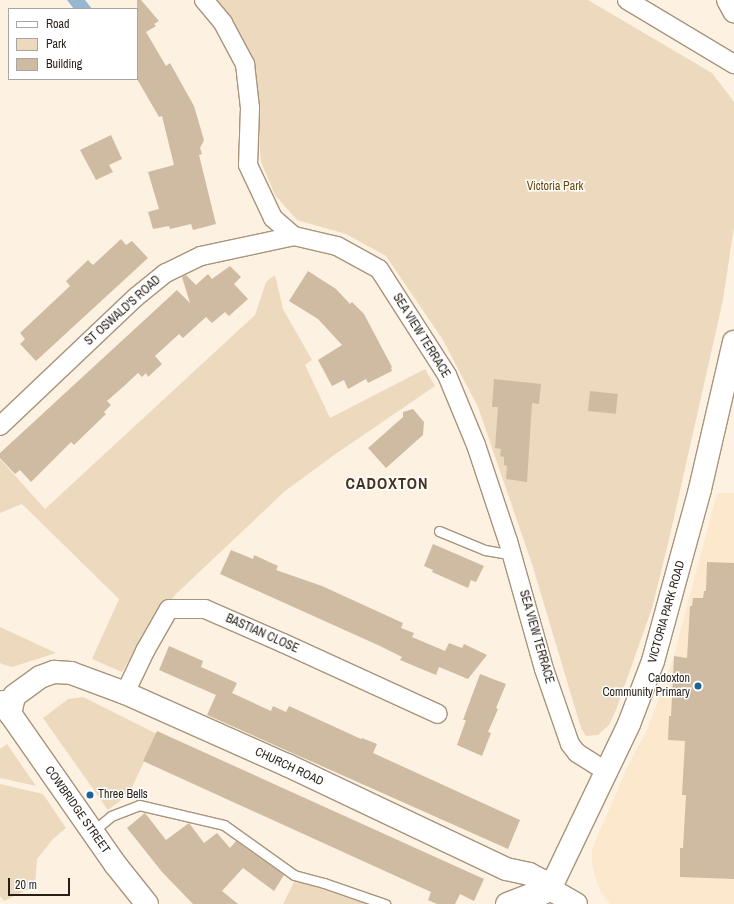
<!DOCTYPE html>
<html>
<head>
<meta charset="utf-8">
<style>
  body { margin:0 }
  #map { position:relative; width:734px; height:904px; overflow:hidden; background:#fdf1e1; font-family:"Archivo Narrow",sans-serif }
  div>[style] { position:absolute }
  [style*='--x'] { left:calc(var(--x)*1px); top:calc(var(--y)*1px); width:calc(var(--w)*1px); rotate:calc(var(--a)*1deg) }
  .built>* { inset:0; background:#fce8cd }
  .green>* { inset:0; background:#edd9be }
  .water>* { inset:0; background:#96b6d2 }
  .building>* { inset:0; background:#cfbba1; transform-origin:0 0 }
  .roads { filter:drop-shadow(1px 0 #a8947b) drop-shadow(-1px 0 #a8947b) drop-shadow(0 1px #a8947b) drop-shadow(0 -1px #a8947b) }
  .service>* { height:9px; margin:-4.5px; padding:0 4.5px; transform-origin:4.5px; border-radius:4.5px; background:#fff }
  .minor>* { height:18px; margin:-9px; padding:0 9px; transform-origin:9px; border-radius:9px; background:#fff }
  .tertiary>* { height:22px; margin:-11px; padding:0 11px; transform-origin:11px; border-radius:11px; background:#fff }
  .dots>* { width:11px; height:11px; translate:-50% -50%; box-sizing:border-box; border:2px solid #fff; border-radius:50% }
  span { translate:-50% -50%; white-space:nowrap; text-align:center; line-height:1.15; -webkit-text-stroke:3px #fff; paint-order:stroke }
  .park-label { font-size:12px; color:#68460b }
  .street-label { font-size:12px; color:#271f15 }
  .poi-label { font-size:12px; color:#271f15 }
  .right { translate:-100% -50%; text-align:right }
  .left { translate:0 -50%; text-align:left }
  .district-label { font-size:16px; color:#44341e; font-weight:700; letter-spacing:1px }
  .legend { position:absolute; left:8px; top:8px; width:130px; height:72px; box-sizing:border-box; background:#fff; border:1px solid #a9a5a1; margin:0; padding:5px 7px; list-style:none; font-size:12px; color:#271f15 }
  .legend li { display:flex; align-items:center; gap:8px; height:20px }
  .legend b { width:20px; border:1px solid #a9a5a1 }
  .scale { position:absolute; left:8px; top:878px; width:62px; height:18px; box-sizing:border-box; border:2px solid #271f15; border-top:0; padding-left:5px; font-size:12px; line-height:14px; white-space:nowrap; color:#271f15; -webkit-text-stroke:3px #fff; paint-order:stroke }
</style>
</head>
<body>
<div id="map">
  <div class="built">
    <i style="clip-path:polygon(717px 493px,734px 493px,734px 904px,610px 904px,601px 892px,596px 880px,592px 864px,592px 849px,627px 768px,648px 728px,673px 659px)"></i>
  </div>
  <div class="green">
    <i style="clip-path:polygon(210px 0,588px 0,712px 73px,734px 102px,734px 227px,723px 300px,670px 535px,652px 608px,616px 710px,609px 725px,598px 735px,586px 736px,581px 728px,532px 564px,478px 407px,443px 340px,386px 256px,346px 234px,297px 220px,275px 195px,261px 162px,252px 66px)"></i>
    <i style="clip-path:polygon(275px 275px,283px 309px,312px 360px,305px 365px,330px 418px,425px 369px,435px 386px,337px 453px,285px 491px,177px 593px,148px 626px,122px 672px,92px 659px,119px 599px,22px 504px,0 513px,0 459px,45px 509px,255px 315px,266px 282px)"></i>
    <i style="clip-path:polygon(0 627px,54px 652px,56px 653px,12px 667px,2px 664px,0 663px)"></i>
    <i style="clip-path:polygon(83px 697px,157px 734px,129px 794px,108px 810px,43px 718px,68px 699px)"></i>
    <i style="clip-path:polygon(7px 744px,36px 786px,0 778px,0 749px)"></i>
    <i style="clip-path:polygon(0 784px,43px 794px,66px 828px,53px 839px,37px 859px,35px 886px,4px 901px,0 896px)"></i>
    <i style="clip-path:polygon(295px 880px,367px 904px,283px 904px)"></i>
  </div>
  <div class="water">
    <i style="clip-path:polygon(67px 0,85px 0,92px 9px,74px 9px)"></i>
  </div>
  <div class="building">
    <i style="clip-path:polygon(137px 0,141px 0,159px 21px,154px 24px,156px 26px,146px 32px,166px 66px,170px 63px,194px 106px,204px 140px,200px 148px,202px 154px,199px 155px,216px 224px,193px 230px,191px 224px,170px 229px,169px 226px,153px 229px,148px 212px,159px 209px,148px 172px,174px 165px,162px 116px,159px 117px,137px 79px)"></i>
    <i style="clip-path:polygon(111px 135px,122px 159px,109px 165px,113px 172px,96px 180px,80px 150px)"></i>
    <i style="clip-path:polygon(121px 239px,126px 245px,132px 241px,148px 258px,36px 361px,20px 344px,25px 339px,20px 333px,70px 286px,66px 281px,88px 260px,93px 265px)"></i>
    <i style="clip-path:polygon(230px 266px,241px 277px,234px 284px,248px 299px,229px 316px,225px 312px,212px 323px,206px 317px,183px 338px,179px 334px,155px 356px,162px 364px,148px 377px,146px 373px,142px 377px,138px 373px,123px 387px,107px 401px,111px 405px,104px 412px,106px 414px,74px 445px,71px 442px,31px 482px,20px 470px,15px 474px,0 458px,0 453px,177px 290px,190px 303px,182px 277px,186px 275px,196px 285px,208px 274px,212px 279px)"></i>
    <i style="clip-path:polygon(308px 271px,336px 289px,350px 304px,352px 302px,364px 314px,392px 367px,391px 368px,392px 371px,368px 383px,366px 379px,348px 389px,344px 380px,332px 386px,318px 360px,342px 345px,318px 319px,289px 301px)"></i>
    <i style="clip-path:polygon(494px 379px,541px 384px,539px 404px,532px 403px,527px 482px,506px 479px,507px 466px,504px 465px,504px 457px,500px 456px,501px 449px,495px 448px,498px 407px,492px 407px)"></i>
    <i style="left:590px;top:391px;width:28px;height:20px;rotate:6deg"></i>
    <i style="clip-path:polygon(413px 409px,424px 422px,423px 435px,386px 468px,368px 448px,403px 417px,403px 412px)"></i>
    <i style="clip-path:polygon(433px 544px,484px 566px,476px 582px,471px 580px,468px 588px,432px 572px,433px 570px,424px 566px)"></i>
    <i style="clip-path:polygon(231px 550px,253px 559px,254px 555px,278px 566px,276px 570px,322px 586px,403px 623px,401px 628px,414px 633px,412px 637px,445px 651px,449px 643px,462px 648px,464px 644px,487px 655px,468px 679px,439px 667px,436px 675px,400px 660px,402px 657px,380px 646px,220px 574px)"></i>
    <i style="clip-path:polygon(707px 562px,734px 563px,734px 879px,680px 877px,680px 848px,683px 848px,686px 795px,682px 795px,685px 741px,668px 740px,669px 716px,671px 716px,674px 656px,687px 658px,690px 606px,692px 606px,693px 598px,703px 598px,704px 591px,706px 591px)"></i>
    <i style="clip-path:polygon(169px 646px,203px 661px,201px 667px,237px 683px,232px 693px,271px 711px,273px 706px,286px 712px,289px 706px,361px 739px,362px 738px,377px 744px,373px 753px,520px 820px,508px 849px,207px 715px,216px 695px,159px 670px)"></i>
    <i style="clip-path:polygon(480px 674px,506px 684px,496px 708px,498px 709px,488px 732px,491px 733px,482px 756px,457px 745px,466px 720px,463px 720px)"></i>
    <i style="clip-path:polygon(157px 731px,484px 879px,474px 901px,460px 894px,455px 904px,437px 904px,428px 900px,431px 892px,143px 761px)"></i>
    <i style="clip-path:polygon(145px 813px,166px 840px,189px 823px,204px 843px,217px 833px,230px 848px,236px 841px,284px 875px,274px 891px,243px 868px,222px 891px,238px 904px,193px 904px,162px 872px,127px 828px)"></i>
  </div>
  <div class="roads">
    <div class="service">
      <i style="--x:439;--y:531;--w:50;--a:22.4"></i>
      <i style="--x:485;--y:550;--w:27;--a:10"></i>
      <i style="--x:92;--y:832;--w:25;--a:-40"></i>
      <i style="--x:111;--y:816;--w:30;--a:-21"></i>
      <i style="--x:139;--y:805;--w:87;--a:13.2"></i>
      <i style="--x:224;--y:825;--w:86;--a:35.5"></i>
      <i style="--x:294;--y:875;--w:31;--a:15"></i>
      <i style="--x:324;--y:883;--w:65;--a:19"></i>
    </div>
    <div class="minor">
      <i style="--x:204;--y:0;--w:30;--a:50"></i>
      <i style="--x:223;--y:23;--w:47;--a:61.8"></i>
      <i style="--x:245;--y:64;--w:44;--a:83.5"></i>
      <i style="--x:250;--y:108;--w:57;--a:92"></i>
      <i style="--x:248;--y:165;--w:59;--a:64.7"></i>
      <i style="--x:273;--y:218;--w:28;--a:41"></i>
      <i style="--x:294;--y:236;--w:44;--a:13.1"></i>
      <i style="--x:337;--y:246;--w:48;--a:28.7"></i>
      <i style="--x:379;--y:269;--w:126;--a:57.3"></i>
      <i style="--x:447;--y:375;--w:76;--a:67.5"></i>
      <i style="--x:476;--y:445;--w:101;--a:71.6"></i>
      <i style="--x:508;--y:541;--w:133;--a:74.3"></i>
      <i style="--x:544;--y:669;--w:79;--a:70.9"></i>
      <i style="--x:570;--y:744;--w:11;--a:52"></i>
      <i style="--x:577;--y:753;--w:34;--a:32"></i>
      <i style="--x:627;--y:0;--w:125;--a:30.9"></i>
      <i style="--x:0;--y:426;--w:187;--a:-43.5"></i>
      <i style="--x:136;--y:297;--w:38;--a:-39"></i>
      <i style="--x:166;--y:273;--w:39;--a:-26"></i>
      <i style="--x:201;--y:256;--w:95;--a:-12.1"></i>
      <i style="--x:125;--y:693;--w:47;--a:-64.5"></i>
      <i style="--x:145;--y:651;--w:48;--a:-60.3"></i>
      <i style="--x:169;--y:609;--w:36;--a:0"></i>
      <i style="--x:205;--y:609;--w:85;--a:23.6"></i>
      <i style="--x:283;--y:643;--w:170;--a:24.6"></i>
    </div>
    <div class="tertiary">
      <i style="--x:728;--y:0;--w:13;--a:61"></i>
      <i style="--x:2;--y:702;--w:198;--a:55.1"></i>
      <i style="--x:115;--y:864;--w:51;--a:51.3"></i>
      <i style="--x:10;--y:714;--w:18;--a:-77"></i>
      <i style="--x:14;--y:696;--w:32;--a:-36"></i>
      <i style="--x:40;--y:677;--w:15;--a:-20"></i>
      <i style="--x:54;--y:672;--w:17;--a:3"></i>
      <i style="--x:71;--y:673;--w:58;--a:20.3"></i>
      <i style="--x:125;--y:693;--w:177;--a:24"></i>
      <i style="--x:287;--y:765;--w:242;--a:25.4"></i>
      <i style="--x:506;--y:869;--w:24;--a:12"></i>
      <i style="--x:529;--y:874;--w:16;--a:27"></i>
      <i style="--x:543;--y:881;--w:11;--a:49"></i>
      <i style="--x:550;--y:889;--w:30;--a:30"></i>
      <i style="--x:550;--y:889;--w:183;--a:-64.4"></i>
      <i style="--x:629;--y:724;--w:67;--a:-69.1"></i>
      <i style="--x:653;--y:661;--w:178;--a:-74.7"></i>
      <i style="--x:700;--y:489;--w:151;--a:-77"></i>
      <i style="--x:507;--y:904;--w:30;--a:-21"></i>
      <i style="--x:535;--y:893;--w:8;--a:0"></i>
      <i style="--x:543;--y:893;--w:8;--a:-30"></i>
    </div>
  </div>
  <div class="dots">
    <i style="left:698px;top:686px;background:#1c6498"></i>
    <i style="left:90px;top:795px;background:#1c6498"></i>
  </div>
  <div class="park-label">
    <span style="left:555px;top:187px">Victoria Park</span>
  </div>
  <div class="street-label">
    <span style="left:123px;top:311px;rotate:-42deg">ST OSWALD'S ROAD</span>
    <span style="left:421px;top:336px;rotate:58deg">SEA VIEW TERRACE</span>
    <span style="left:667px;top:612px;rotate:-74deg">VICTORIA PARK ROAD</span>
    <span style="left:262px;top:634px;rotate:24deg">BASTIAN CLOSE</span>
    <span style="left:536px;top:637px;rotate:74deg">SEA VIEW TERRACE</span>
    <span style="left:289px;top:767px;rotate:25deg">CHURCH ROAD</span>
    <span style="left:77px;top:810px;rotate:55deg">COWBRIDGE STREET</span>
  </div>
  <div class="poi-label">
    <span class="right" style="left:690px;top:686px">Cadoxton<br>Community Primary</span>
    <span class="left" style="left:98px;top:795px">Three Bells</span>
  </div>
  <div class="district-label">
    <span style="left:387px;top:483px">CADOXTON</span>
  </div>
  <ul class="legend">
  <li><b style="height:5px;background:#fff"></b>Road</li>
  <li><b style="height:11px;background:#edd9be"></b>Park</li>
  <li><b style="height:11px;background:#cfbba1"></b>Building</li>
  </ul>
  <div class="scale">20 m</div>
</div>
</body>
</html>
